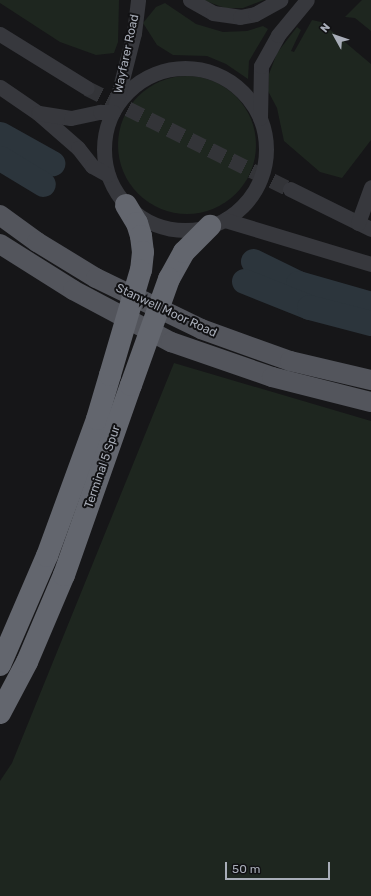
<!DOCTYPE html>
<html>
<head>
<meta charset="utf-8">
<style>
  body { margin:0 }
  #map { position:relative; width:371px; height:896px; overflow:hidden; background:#161618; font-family:Rubik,sans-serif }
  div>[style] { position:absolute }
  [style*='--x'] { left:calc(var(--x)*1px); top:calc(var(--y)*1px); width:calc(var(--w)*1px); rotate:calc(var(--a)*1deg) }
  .green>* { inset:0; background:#1e261f }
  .round { border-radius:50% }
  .river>* { height:25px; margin:-12.5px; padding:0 12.5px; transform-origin:12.5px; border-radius:12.5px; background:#2c353c }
  .minor-tunnel>* { height:15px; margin-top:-7.5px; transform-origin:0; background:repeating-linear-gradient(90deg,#333438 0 15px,transparent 0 23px) }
  .minor>* { height:15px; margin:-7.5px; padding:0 7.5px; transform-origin:7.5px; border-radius:7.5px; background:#37383d }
  .minor>.ring { margin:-7.5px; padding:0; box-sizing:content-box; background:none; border:15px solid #37383d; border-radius:50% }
  .major>* { height:20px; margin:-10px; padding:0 10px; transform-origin:10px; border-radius:10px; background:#53555c }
  .highway>* { height:22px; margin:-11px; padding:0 11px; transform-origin:11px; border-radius:11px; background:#63666e }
  .highway-bridge>* { height:22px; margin:-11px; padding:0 11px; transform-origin:11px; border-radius:11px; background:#63666e }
  span { translate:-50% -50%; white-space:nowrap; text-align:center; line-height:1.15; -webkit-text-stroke:4px #111113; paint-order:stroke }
  .street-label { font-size:12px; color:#a8adb8 }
  .north { position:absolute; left:315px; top:16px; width:40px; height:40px; -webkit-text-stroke:3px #111113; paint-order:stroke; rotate:310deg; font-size:11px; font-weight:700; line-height:16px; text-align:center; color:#a8adb8 }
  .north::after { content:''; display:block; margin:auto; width:14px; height:18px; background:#a8adb8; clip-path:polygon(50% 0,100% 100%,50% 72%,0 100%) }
  .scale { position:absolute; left:225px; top:862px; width:105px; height:18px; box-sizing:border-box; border:2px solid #a8adb8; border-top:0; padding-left:5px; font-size:12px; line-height:14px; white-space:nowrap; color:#a8adb8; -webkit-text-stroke:3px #111113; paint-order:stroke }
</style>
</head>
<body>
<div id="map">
  <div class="green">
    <i style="clip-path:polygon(0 0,119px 0,118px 42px,114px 53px,96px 55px,60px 42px,0 3px)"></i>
    <i style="clip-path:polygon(203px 0,264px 0,243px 8px,225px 8px)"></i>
    <i style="clip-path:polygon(362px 0,371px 0,371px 31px,355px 18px,345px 17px)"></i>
    <i style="clip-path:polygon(165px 3px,196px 24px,223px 32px,247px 31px,263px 26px,268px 29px,249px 61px,248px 79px,226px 64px,207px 56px,173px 55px,157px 45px,143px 23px,156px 7px)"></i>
    <i style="clip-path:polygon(312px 20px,321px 22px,371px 64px,371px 140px,342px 178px,320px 172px,284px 141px,277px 108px,268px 91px,269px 74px,277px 53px,297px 27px,301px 30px,291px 51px,294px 52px)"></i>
    <i class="round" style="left:118px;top:76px;width:138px;height:138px"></i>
    <i style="clip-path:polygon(174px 363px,371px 421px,371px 896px,0 896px,0 781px,12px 763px)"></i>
  </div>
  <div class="river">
    <i style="--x:0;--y:134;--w:60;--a:29.1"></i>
    <i style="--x:0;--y:158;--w:50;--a:31.2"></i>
    <i style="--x:253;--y:261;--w:50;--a:26.1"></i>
    <i style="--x:298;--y:283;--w:76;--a:16"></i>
    <i style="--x:244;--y:281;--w:70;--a:21.8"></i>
    <i style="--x:309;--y:307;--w:64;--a:14.5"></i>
  </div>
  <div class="minor-tunnel">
    <i style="--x:87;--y:88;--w:227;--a:26.5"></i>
  </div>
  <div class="minor">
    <i style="--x:190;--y:0;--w:26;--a:29"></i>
    <i style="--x:213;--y:13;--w:27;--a:8"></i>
    <i style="--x:240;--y:17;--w:15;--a:-11"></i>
    <i style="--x:255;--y:14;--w:29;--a:-29"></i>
    <i style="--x:0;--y:34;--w:102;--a:31.8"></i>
    <i class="ring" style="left:104px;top:68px;width:147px;height:147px"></i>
    <i style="--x:0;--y:87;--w:46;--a:34.4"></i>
    <i style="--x:38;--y:113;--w:53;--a:41.2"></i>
    <i style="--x:78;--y:148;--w:23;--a:52"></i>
    <i style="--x:92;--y:166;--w:18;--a:29"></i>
    <i style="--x:116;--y:103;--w:72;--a:-75.6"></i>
    <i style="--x:134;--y:33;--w:33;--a:-83"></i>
    <i style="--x:39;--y:113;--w:32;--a:9"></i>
    <i style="--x:71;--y:118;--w:30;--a:-12"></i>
    <i style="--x:100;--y:112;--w:13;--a:0"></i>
    <i style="--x:260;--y:118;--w:52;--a:-88.9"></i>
    <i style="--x:261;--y:66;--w:35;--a:-61"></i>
    <i style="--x:278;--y:35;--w:45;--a:-50.4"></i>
    <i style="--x:290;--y:189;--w:90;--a:26.3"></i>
    <i style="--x:225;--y:220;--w:152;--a:16.8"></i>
    <i style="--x:358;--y:223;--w:38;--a:-70"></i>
  </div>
  <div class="major">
    <i style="--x:0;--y:215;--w:46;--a:36.1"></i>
    <i style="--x:37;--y:242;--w:69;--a:31.4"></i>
    <i style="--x:96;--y:278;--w:117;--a:25.9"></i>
    <i style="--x:201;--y:329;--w:95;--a:19.8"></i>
    <i style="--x:290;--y:361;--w:83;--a:13.2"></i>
    <i style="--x:0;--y:244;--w:86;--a:32.2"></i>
    <i style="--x:73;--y:290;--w:111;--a:28"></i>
    <i style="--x:171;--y:342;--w:107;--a:19.1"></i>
    <i style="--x:272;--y:377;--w:102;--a:14.2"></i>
  </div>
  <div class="highway">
    <i style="--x:126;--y:205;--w:21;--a:59"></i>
    <i style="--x:137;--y:223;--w:14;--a:73"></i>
    <i style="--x:141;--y:236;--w:16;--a:83"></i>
    <i style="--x:143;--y:252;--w:18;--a:96"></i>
    <i style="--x:169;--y:279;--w:31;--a:-61"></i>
    <i style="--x:184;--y:252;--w:37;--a:-45"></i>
    <i style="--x:0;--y:665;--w:119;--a:-66.7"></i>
    <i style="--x:47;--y:556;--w:146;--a:-69.9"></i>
    <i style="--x:97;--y:419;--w:46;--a:-73.5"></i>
    <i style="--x:0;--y:713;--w:58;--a:-62.1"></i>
    <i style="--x:27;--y:662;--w:95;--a:-67"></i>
    <i style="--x:64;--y:575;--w:201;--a:-70.6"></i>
  </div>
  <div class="highway-bridge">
    <i style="--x:110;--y:375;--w:109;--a:-73.6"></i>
    <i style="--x:131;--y:385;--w:113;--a:-70.3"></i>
  </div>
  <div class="street-label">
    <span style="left:127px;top:54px;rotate:-78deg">Wayfarer Road</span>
    <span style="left:166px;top:311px;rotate:25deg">Stanwell Moor Road</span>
    <span style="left:103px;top:467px;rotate:-71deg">Terminal 5 Spur</span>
  </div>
  <div class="north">N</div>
  <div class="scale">50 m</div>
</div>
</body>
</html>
